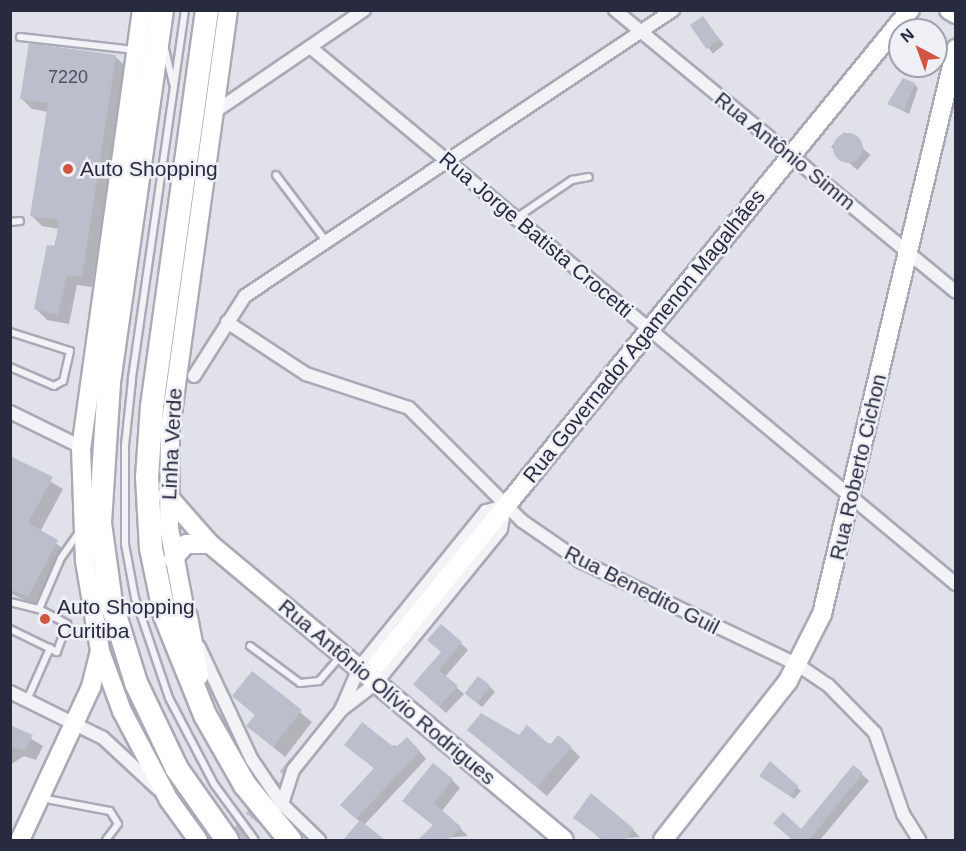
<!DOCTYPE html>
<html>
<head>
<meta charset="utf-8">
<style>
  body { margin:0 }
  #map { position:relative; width:966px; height:851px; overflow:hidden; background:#e0e1e9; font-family:Arial,sans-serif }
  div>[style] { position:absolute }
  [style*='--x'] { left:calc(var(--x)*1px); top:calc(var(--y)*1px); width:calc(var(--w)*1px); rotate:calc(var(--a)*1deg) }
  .shadow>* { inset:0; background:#0003; transform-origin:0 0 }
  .building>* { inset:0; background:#bdbecc; transform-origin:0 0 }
  .round { border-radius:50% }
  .secondary-tunnel>* { height:18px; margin-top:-9px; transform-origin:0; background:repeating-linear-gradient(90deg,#bbbcc7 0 18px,transparent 0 27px) }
  .roads { filter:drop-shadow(2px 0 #a9aab6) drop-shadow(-2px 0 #a9aab6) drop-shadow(0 2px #a9aab6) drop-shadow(0 -2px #a9aab6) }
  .lane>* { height:6px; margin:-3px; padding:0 3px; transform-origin:3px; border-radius:3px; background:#f2f3f7 }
  .street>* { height:12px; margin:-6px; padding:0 6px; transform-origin:6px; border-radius:6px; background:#f2f3f7 }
  .secondary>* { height:18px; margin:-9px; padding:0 9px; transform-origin:9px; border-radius:9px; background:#fff }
  .highway>* { height:22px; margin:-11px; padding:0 11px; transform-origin:11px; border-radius:11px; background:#fff }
  .dots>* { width:16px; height:16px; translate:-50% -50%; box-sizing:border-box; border:3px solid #eff0f6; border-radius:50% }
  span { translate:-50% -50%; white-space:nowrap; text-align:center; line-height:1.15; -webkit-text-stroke:5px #eff0f6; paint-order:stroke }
  .number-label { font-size:18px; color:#4d4f63 }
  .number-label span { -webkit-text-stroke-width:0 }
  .street-label { font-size:21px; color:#282a40 }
  .poi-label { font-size:21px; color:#282a40 }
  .left { translate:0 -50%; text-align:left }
  .frame { position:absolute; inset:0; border:12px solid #282a40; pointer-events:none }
  .north { position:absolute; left:888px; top:18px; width:60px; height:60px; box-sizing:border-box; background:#eff0f6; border:2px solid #9fa1ad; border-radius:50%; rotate:319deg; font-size:16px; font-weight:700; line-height:24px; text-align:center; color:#282a40 }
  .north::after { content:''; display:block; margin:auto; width:21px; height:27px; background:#d05643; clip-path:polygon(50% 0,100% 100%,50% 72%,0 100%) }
</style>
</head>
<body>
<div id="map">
  <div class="shadow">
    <i style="left:703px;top:18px;width:34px;height:14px;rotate:52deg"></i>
    <i style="clip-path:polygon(30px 45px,116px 57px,126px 67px,92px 287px,77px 285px,69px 324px,47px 320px,36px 309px,59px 229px,42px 226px,31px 215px,48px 112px,32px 109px,22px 99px)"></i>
    <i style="clip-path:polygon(914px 84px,918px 88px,909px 114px,889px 104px)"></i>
    <i style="left:844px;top:132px;width:35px;height:20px;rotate:41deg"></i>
    <i style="clip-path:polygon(10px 458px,63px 489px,40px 532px,68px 552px,39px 607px,10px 593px)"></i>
    <i style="clip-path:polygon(461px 643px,468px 650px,445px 677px,464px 694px,446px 713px,422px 691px,443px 653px)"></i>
    <i style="clip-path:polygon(252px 673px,312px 722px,285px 757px,248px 726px,256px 716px,234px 696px)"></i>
    <i style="clip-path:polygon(490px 687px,495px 692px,482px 707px,471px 698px)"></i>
    <i style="clip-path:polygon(10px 726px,43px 746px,36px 760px,24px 756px,10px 765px)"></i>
    <i style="clip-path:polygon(519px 737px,571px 748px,580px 757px,547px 796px,479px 739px)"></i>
    <i style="clip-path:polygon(346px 745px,415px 746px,426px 759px,364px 825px,382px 840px,345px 840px,360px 822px,342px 805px,375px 769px)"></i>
    <i style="clip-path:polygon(854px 767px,869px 781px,820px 840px,793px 840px,775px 823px,801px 831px)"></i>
    <i style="clip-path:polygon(761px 776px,797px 787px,801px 791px,794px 799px)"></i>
    <i style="clip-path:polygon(452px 780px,460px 788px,442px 811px,468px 836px,418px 840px,434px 826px,404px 801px)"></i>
    <i style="clip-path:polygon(575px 818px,633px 830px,640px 837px,602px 840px)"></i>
  </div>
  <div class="building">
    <i style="left:703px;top:16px;width:29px;height:16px;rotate:55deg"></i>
    <i style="clip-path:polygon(29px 43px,116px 55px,82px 277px,67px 275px,58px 315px,34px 309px,47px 245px,55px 246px,59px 220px,30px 216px,48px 103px,20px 99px)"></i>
    <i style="clip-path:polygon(903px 78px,915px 83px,904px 111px,887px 104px)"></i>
    <i class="round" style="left:833px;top:133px;width:30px;height:30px"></i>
    <i style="clip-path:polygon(10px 456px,53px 477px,28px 523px,58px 540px,28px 597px,10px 589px)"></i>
    <i style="clip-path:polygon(441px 624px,462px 642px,439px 670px,458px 686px,439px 707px,413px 684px,441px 652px,427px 640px)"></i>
    <i style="clip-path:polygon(252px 671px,302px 710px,273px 747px,246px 726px,255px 715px,232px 696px)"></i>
    <i style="left:478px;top:676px;width:16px;height:22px;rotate:38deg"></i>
    <i style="clip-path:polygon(481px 713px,519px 735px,527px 725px,550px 745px,558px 735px,572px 747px,537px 787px,467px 730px)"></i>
    <i style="clip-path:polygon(362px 722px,395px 748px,407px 737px,420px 751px,356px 819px,340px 805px,374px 768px,344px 745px)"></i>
    <i style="clip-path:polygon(10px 725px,33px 735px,25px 751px,10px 746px)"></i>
    <i style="clip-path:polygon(770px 761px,798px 786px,790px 796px,759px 776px)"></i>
    <i style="clip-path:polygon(433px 763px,453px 779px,434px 803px,461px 827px,448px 840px,418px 840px,433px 825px,402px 801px)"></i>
    <i style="clip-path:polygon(853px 765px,863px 773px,809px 840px,792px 840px,773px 823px,783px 812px,801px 829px)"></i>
    <i style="clip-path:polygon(591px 793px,634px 829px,625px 840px,604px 840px,573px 818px)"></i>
    <i style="clip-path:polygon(360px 820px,385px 840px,343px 840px)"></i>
  </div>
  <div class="secondary-tunnel">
    <i style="--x:340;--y:710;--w:59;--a:-51.2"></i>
    <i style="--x:236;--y:840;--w:100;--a:-51.1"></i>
  </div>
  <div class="roads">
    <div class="lane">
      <i style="--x:185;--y:10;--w:374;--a:98.2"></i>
      <i style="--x:132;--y:380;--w:65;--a:96.1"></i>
      <i style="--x:125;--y:445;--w:99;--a:90"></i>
      <i style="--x:125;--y:544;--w:55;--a:79.5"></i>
      <i style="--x:135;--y:598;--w:106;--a:71.2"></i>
      <i style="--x:169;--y:698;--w:97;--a:62.4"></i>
      <i style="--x:214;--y:784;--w:69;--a:53.8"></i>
      <i style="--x:20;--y:37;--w:115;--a:6.5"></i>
      <i style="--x:165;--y:49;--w:35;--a:77"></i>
      <i style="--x:276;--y:175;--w:83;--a:52.9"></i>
      <i style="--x:516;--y:218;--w:68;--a:-34.2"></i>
      <i style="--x:572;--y:180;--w:17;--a:-10"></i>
      <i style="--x:10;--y:222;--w:10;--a:-6"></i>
      <i style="--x:10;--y:332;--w:63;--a:17.6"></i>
      <i style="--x:70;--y:351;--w:31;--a:103"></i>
      <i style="--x:63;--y:381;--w:10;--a:151"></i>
      <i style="--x:54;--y:386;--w:48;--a:-156.6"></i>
      <i style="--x:10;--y:602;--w:30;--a:14"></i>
      <i style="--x:39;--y:609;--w:32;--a:28"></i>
      <i style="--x:67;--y:624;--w:30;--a:110"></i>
      <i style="--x:57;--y:652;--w:52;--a:-153.9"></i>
      <i style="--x:39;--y:609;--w:56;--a:-66.7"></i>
      <i style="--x:61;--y:558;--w:32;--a:-55"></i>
      <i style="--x:250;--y:646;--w:62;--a:36.5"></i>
      <i style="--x:300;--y:683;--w:19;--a:-6"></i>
      <i style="--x:319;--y:681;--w:35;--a:-49"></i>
      <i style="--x:27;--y:700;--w:57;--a:-66.1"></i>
      <i style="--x:41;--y:798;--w:70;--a:10.7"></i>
      <i style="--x:110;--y:811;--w:15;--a:58"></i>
      <i style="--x:118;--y:824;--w:20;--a:127"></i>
    </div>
    <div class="street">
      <i style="--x:615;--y:10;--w:442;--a:39.6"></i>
      <i style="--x:310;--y:47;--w:840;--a:39.74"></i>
      <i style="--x:213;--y:113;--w:183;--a:-34.3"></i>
      <i style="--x:227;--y:322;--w:95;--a:33.4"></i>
      <i style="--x:306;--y:374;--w:108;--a:18.3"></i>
      <i style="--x:409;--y:408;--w:160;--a:45"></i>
      <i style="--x:522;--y:521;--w:70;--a:34.6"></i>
      <i style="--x:580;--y:561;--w:242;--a:25.5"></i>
      <i style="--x:798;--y:665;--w:36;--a:34"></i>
      <i style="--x:828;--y:685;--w:67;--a:45.6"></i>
      <i style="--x:875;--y:733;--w:86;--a:70.9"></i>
      <i style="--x:903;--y:814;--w:31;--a:58"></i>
      <i style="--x:194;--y:376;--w:95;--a:-57.5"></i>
      <i style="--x:245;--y:296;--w:515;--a:-33.75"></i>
      <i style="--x:10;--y:412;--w:79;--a:26.2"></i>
      <i style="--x:199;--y:647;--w:125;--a:64.9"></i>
      <i style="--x:252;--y:760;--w:53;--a:55.7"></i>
      <i style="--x:282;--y:804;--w:52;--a:44.2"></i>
      <i style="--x:10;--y:692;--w:104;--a:26.3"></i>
      <i style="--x:103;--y:738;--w:75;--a:42.8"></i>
      <i style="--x:282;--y:804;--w:36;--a:-72"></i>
      <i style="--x:293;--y:770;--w:77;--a:-51.3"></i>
      <i style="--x:341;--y:710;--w:44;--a:-37.6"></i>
      <i style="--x:376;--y:683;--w:198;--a:-50.9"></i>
      <i style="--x:501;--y:529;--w:23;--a:-80"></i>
      <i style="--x:505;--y:506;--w:20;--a:165"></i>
      <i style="--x:486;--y:511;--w:202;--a:129"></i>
      <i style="--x:359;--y:668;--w:46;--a:113.2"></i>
    </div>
    <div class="secondary">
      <i style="--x:142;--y:10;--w:441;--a:97.9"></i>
      <i style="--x:81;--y:447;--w:114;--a:88"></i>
      <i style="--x:85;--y:561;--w:91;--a:80.5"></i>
      <i style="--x:100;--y:651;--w:64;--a:69.9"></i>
      <i style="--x:122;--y:711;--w:101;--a:62.2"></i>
      <i style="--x:169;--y:800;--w:49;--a:54.1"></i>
      <i style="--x:949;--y:10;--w:8;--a:30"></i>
      <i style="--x:167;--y:495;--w:65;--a:48.7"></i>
      <i style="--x:210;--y:544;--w:461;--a:39.9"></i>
      <i style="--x:173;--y:559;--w:20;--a:-49"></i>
      <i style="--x:186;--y:544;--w:24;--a:0"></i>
      <i style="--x:186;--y:617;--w:91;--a:-100.8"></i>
      <i style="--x:169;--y:528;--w:100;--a:-89.4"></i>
      <i style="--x:170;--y:428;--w:422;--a:-82.1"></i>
      <i style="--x:378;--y:663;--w:842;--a:-50.83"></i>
      <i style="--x:20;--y:840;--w:169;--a:-65.1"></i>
      <i style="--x:91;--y:687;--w:36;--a:-76"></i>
      <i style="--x:663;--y:840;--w:202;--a:-51.8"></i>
      <i style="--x:788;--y:681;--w:75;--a:-63.1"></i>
      <i style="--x:822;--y:614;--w:581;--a:-76.66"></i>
    </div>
    <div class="highway">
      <i style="--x:162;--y:10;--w:377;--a:98.1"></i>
      <i style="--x:109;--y:383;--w:140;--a:93.7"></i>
      <i style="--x:100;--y:523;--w:80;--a:82.1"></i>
      <i style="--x:111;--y:602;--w:85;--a:72.8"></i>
      <i style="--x:136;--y:683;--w:95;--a:64.5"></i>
      <i style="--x:177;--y:769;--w:87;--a:54.8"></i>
      <i style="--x:207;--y:10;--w:400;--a:97.9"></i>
      <i style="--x:152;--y:406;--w:71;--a:94"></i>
      <i style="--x:147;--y:477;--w:71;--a:86.8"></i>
      <i style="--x:151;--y:548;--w:69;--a:78.4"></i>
      <i style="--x:165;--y:616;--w:107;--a:68"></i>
      <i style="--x:205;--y:715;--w:81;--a:60.3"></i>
      <i style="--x:245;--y:785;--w:71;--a:50.7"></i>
      <i style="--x:186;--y:617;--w:59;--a:79.3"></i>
    </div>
  </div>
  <div class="dots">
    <i style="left:68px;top:169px;background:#d05643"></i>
    <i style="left:45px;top:619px;background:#d05643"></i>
  </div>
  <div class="number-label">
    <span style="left:68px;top:77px">7220</span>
  </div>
  <div class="street-label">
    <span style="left:785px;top:151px;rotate:39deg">Rua Antônio Simm</span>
    <span style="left:536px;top:235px;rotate:40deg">Rua Jorge Batista Crocetti</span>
    <span style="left:644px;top:336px;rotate:-51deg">Rua Governador Agamenon Magalhães</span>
    <span style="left:172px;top:444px;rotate:-87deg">Linha Verde</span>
    <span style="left:858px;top:467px;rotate:-77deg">Rua Roberto Cichon</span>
    <span style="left:642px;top:590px;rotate:27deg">Rua Benedito Guil</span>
    <span style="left:387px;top:692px;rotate:40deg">Rua Antônio Olívio Rodrigues</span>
  </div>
  <div class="poi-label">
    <span class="left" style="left:80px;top:169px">Auto Shopping</span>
    <span class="left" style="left:57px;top:619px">Auto Shopping<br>Curitiba</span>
  </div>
  <div class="frame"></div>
  <div class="north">N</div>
</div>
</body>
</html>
